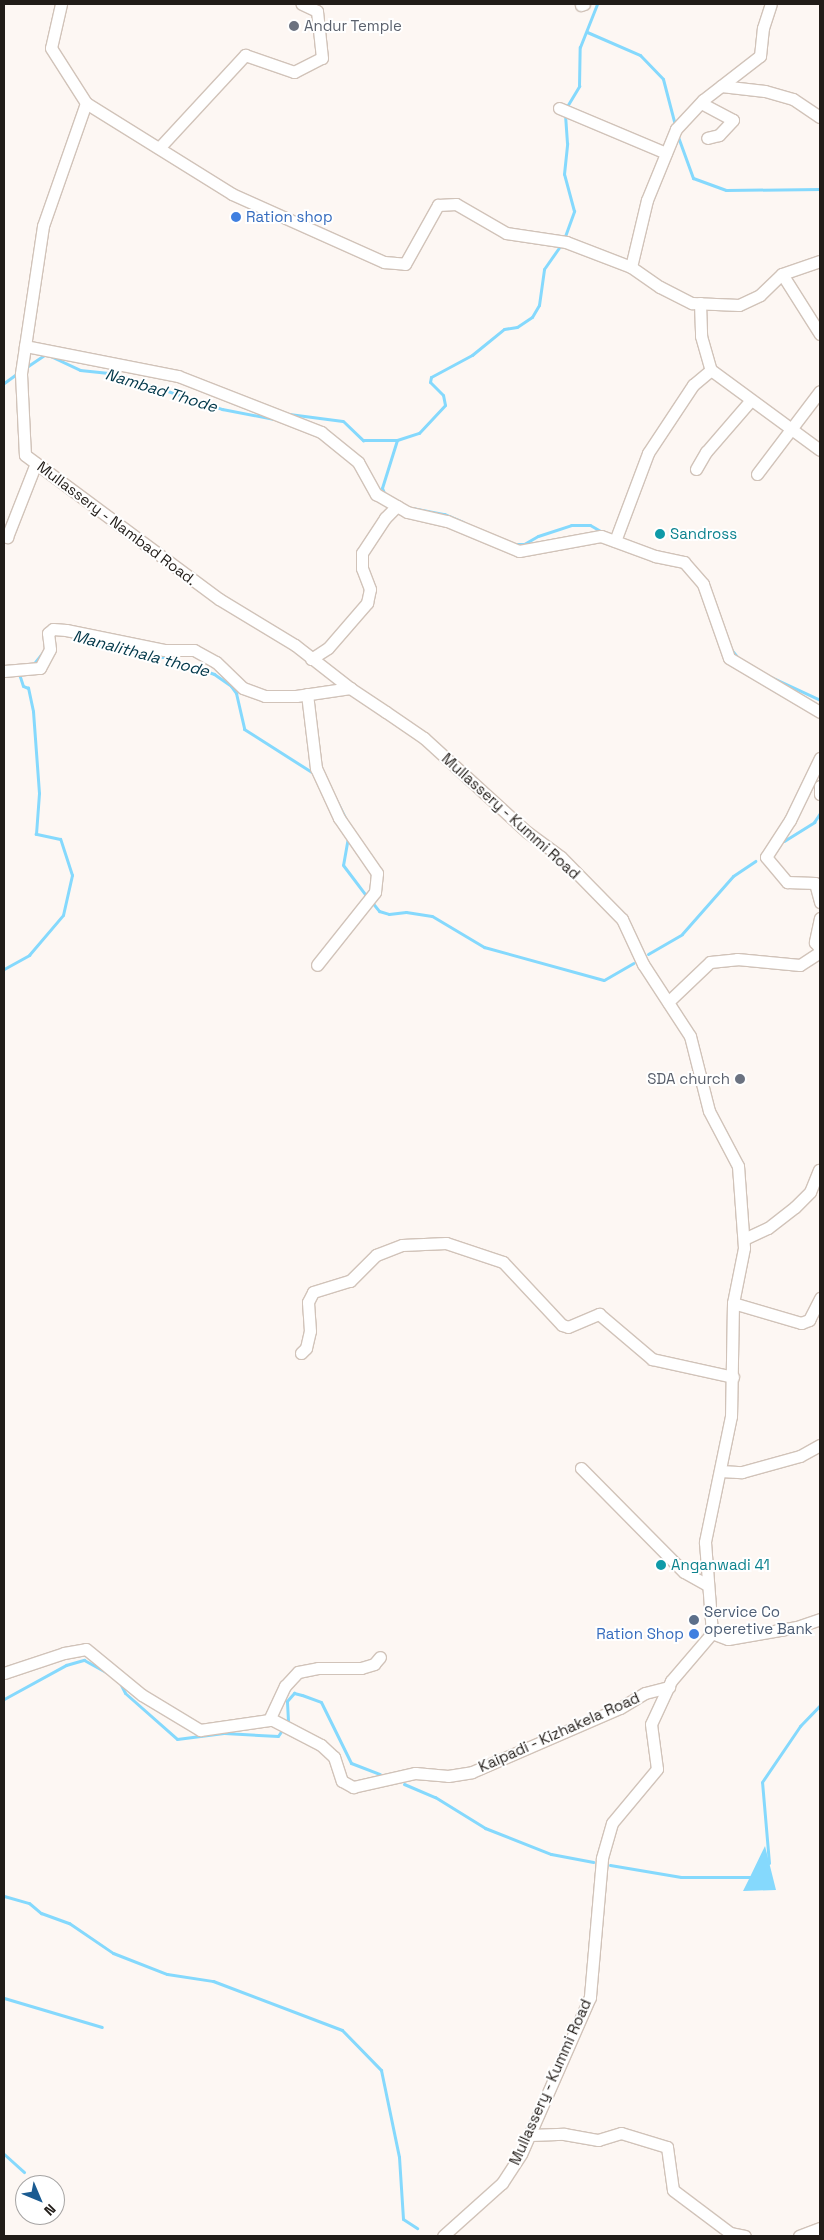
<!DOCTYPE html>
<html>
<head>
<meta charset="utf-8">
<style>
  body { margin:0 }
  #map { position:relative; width:824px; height:2240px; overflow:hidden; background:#fdf7f3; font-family:"Space Grotesk",sans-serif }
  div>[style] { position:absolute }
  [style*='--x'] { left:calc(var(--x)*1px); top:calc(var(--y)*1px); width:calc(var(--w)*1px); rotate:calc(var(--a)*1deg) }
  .water>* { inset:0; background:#85d9fd }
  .stream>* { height:3px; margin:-1.5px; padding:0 1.5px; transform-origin:1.5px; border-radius:1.5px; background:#85d9fd }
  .roads { filter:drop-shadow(1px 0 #d1c3b9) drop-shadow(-1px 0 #d1c3b9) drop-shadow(0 1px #d1c3b9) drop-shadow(0 -1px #d1c3b9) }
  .minor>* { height:11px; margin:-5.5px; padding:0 5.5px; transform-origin:5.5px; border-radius:5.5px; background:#fff }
  .dots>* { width:14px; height:14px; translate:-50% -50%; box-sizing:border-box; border:2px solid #fff; border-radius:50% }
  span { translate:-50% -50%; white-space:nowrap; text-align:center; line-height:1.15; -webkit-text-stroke:4px #fff; paint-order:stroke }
  .worship-label { font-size:15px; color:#5b616d }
  .left { translate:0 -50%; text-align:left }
  .right { translate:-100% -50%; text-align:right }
  .shop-label { font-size:15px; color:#366cbe }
  .street-label { font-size:15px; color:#211c18 }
  .culture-label { font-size:15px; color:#0d838f }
  .service-label { font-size:15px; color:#4e5e75 }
  .water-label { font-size:16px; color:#013749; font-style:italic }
  .frame { position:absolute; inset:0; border:5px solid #211c18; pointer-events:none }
  .north { position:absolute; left:15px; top:2175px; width:50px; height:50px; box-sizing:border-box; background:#fff; border:1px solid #a6a4a3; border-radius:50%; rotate:135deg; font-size:14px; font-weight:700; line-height:20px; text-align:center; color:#211c18 }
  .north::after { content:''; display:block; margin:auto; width:18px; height:22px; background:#1b5b91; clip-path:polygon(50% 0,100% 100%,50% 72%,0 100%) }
</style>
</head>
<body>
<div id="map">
  <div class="water">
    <i style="clip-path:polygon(765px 1846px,776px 1890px,743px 1891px,750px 1877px)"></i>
  </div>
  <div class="stream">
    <i style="--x:587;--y:32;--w:58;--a:23.5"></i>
    <i style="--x:640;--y:55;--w:33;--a:46"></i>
    <i style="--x:663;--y:79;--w:48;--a:75.4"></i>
    <i style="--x:566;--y:108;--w:26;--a:-59"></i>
    <i style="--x:579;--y:86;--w:39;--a:-89"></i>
    <i style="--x:580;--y:47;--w:46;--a:-68.4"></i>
    <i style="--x:677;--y:134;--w:47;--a:70"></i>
    <i style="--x:693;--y:178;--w:35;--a:20"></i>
    <i style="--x:726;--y:190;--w:94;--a:-0.6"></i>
    <i style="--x:564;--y:239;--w:30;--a:-70"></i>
    <i style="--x:574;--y:211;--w:38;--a:-105"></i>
    <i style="--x:564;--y:174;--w:31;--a:-84"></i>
    <i style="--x:567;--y:143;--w:29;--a:-94"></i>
    <i style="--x:25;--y:368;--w:25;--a:-34"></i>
    <i style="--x:46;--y:354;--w:38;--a:25"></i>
    <i style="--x:80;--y:370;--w:36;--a:6"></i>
    <i style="--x:116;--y:374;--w:112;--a:18.3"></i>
    <i style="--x:222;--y:409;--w:53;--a:10.9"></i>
    <i style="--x:4;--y:383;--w:17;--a:-36"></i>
    <i style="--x:289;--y:414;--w:54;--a:7.4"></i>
    <i style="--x:343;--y:421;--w:28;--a:44"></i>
    <i style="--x:363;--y:440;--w:34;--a:0"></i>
    <i style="--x:397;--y:440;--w:50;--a:107.4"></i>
    <i style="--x:382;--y:488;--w:8;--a:67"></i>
    <i style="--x:397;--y:440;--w:23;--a:-18"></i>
    <i style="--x:419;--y:433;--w:38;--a:-47"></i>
    <i style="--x:445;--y:405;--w:10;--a:-101"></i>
    <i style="--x:443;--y:395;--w:18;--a:-135"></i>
    <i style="--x:430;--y:382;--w:5;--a:-79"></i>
    <i style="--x:431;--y:377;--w:47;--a:-28.2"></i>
    <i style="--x:472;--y:355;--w:41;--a:-39.1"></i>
    <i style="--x:504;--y:329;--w:13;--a:-9"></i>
    <i style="--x:517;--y:327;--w:18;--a:-34"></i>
    <i style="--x:532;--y:317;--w:14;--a:-60"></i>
    <i style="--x:539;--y:305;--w:36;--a:-82"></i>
    <i style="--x:544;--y:269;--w:29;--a:-55"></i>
    <i style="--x:412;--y:508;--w:33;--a:11"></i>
    <i style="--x:444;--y:514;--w:21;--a:23"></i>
    <i style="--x:515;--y:544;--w:9;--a:0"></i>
    <i style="--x:524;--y:544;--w:16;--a:-30"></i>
    <i style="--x:538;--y:536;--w:35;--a:-18"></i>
    <i style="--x:571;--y:525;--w:19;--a:0"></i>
    <i style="--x:590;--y:525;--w:14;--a:30"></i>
    <i style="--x:80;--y:638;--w:22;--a:22"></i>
    <i style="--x:100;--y:646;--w:18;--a:-3"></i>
    <i style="--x:118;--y:645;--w:23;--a:25"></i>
    <i style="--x:139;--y:655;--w:24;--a:5"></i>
    <i style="--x:163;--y:657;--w:54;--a:18.4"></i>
    <i style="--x:214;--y:674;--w:21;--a:35"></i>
    <i style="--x:231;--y:686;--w:9;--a:54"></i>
    <i style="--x:236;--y:693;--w:37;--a:77"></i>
    <i style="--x:244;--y:729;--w:82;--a:32.5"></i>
    <i style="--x:730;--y:648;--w:14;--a:51"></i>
    <i style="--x:32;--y:666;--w:16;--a:-52"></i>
    <i style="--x:771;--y:677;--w:54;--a:25.1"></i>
    <i style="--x:333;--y:794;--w:28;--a:63"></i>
    <i style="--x:348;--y:837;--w:28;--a:100"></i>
    <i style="--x:343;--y:865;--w:40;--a:53"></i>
    <i style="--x:784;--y:841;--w:36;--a:-32"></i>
    <i style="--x:814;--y:822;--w:11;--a:-56"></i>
    <i style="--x:371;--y:901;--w:13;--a:51"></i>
    <i style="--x:379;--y:911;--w:10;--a:17"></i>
    <i style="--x:389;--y:914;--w:17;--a:-7"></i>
    <i style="--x:406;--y:912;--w:26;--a:9"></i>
    <i style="--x:432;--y:916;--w:61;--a:30.8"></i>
    <i style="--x:484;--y:947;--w:124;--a:15.4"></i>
    <i style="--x:604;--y:980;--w:34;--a:-30"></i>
    <i style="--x:648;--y:954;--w:39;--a:-30"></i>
    <i style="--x:682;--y:934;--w:77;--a:-48.7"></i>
    <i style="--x:733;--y:876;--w:27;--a:-34"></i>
    <i style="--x:4;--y:969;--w:29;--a:-29"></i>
    <i style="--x:29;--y:955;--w:52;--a:-49.6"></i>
    <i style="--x:63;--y:915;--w:41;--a:-77.3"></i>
    <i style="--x:72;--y:875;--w:38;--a:-108"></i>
    <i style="--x:60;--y:839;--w:25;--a:-168"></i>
    <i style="--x:36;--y:834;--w:41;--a:-85.8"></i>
    <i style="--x:39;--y:793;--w:82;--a:-94.2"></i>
    <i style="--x:33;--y:711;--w:24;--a:-102"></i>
    <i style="--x:28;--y:688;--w:5;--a:-158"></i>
    <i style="--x:23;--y:686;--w:13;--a:-108"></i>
    <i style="--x:120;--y:1683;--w:11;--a:63"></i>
    <i style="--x:125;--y:1693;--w:69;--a:41.5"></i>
    <i style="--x:177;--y:1739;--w:47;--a:-7.3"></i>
    <i style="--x:224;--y:1733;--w:54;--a:3.2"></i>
    <i style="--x:278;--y:1736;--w:18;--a:-56"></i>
    <i style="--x:288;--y:1721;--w:20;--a:-93"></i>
    <i style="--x:287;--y:1701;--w:11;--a:-49"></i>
    <i style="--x:294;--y:1693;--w:8;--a:14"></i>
    <i style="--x:302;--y:1695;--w:20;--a:20"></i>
    <i style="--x:321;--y:1702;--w:68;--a:63.8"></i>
    <i style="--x:351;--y:1763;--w:31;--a:21"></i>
    <i style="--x:4;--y:1699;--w:71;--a:-28.7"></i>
    <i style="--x:66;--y:1665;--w:19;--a:-16"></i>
    <i style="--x:84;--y:1660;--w:29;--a:29"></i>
    <i style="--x:404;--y:1784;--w:34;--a:23"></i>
    <i style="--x:435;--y:1797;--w:59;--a:31.8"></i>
    <i style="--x:485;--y:1828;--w:71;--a:21.5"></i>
    <i style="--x:551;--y:1854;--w:43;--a:10.8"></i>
    <i style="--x:769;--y:1863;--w:81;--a:-94.9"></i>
    <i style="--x:762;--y:1782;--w:68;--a:-55.8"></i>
    <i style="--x:800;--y:1726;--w:29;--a:-46"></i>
    <i style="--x:610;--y:1865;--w:72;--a:9.6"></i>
    <i style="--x:681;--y:1877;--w:69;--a:0"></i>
    <i style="--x:4;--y:1896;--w:26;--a:16"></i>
    <i style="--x:29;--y:1903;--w:16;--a:40"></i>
    <i style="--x:41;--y:1913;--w:30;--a:20"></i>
    <i style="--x:69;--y:1923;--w:53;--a:34.3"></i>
    <i style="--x:113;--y:1953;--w:58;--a:21.3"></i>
    <i style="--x:167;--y:1974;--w:47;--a:8.7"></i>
    <i style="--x:213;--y:1981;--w:138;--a:20.8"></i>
    <i style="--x:342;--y:2030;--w:56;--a:45.7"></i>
    <i style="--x:381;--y:2070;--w:89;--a:78.3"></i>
    <i style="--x:399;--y:2157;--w:62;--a:86.3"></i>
    <i style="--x:403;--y:2219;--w:17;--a:33"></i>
    <i style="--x:4;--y:1998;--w:102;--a:16.5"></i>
    <i style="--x:4;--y:2154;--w:27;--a:42"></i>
  </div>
  <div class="roads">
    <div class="minor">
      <i style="--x:61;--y:4;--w:45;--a:102.8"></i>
      <i style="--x:51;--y:48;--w:65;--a:57.5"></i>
      <i style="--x:86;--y:103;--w:130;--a:109.3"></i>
      <i style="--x:43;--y:226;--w:150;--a:98.5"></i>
      <i style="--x:21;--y:374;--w:81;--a:87.2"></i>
      <i style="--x:25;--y:455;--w:242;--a:36.6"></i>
      <i style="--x:219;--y:599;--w:89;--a:31.2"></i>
      <i style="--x:295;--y:645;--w:70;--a:38"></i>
      <i style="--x:581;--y:5;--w:3;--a:-18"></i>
      <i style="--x:721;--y:86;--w:44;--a:6.5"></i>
      <i style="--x:765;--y:91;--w:29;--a:16"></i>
      <i style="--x:793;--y:99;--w:32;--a:34"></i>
      <i style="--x:86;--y:103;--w:172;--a:31.9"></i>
      <i style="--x:232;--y:194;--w:167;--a:24.1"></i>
      <i style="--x:384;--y:262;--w:21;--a:5"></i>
      <i style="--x:405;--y:264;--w:68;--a:-60.8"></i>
      <i style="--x:438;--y:205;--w:18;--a:-3"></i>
      <i style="--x:456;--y:204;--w:58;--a:30.1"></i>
      <i style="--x:506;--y:233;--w:61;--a:8.5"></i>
      <i style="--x:566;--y:242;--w:70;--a:21"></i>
      <i style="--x:631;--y:267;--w:35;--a:35"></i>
      <i style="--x:660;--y:287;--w:36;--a:27"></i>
      <i style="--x:692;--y:303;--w:47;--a:2.4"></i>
      <i style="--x:739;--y:305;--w:23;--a:-25"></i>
      <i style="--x:760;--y:295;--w:30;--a:-44"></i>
      <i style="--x:782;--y:274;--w:40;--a:-18.9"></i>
      <i style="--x:701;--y:103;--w:36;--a:28"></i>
      <i style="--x:733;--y:120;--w:21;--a:133"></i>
      <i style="--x:719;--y:135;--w:12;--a:166"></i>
      <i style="--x:559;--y:108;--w:116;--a:22.8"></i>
      <i style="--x:159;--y:148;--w:127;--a:-47.2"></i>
      <i style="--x:245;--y:55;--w:52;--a:19.1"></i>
      <i style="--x:294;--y:72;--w:31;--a:-27"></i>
      <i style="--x:322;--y:58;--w:47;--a:-96.1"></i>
      <i style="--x:317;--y:11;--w:17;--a:-155"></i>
      <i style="--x:631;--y:267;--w:69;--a:-76.6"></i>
      <i style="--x:647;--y:200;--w:77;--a:-67.8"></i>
      <i style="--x:676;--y:129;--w:40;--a:-47"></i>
      <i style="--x:703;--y:100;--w:72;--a:-37.7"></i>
      <i style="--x:760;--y:56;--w:28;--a:-84"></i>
      <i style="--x:763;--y:28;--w:25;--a:-72"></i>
      <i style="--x:782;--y:274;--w:71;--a:57.7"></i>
      <i style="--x:700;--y:303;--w:33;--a:88"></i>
      <i style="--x:701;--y:336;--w:35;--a:74"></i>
      <i style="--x:25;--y:346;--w:156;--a:11.1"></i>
      <i style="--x:178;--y:376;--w:154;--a:21.4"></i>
      <i style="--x:321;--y:432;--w:48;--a:39"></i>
      <i style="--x:358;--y:462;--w:37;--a:61"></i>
      <i style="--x:376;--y:494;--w:36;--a:30"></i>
      <i style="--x:407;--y:512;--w:41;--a:12.7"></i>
      <i style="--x:447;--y:521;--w:78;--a:22.6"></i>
      <i style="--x:519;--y:551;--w:83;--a:-10.4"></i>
      <i style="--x:601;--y:536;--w:58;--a:20.3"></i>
      <i style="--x:655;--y:556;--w:30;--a:12"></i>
      <i style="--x:684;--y:562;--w:29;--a:49"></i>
      <i style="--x:703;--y:584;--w:78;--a:70.6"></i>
      <i style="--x:729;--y:658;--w:106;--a:30.7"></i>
      <i style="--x:696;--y:469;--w:20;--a:-60"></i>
      <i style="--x:706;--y:452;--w:67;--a:-49.2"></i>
      <i style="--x:757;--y:474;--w:104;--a:-52.8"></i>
      <i style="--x:4;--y:535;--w:4;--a:34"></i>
      <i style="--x:7;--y:537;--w:79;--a:-68.6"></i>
      <i style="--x:615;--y:541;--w:94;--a:-69.4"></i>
      <i style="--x:648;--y:453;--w:82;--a:-56.5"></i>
      <i style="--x:693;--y:385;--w:23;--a:-40"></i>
      <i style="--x:711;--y:370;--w:135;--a:36.3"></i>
      <i style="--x:311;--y:659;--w:20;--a:-33"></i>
      <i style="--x:328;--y:648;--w:60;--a:-49.1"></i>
      <i style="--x:367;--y:603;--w:14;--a:-78"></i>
      <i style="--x:370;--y:589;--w:22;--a:-111"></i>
      <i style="--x:362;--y:568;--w:15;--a:-90"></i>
      <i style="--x:362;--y:553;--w:42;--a:-56.7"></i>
      <i style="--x:385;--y:518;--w:17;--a:-45"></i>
      <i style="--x:4;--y:671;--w:36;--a:-5"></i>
      <i style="--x:40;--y:668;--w:21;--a:-62"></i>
      <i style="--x:50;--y:649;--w:16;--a:-97"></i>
      <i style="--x:48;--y:633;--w:6;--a:-39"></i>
      <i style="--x:53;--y:629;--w:13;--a:4"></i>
      <i style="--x:66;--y:630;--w:100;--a:11.5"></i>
      <i style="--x:164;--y:650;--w:30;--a:0"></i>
      <i style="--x:194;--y:650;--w:25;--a:29"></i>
      <i style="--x:216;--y:662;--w:37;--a:44"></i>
      <i style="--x:243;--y:688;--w:23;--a:20"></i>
      <i style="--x:265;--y:696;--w:31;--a:0"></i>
      <i style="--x:296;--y:696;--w:55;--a:-8.4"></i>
      <i style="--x:350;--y:688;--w:43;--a:33.7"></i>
      <i style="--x:386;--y:712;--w:46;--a:34.4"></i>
      <i style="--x:424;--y:738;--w:139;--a:42.4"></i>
      <i style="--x:527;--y:832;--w:42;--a:36.3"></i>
      <i style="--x:561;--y:857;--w:87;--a:45.5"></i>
      <i style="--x:622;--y:919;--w:50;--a:65"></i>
      <i style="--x:643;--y:964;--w:86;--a:56.9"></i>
      <i style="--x:690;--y:1036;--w:77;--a:75.8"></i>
      <i style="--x:709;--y:1111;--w:62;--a:62.2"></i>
      <i style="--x:738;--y:1166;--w:82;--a:85.8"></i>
      <i style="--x:744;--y:1248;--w:56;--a:101.3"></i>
      <i style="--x:733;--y:1303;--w:113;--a:91"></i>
      <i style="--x:731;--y:1416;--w:129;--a:101.7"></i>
      <i style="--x:705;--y:1542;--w:91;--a:85.6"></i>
      <i style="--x:712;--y:1633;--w:63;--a:130.5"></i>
      <i style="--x:671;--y:1681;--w:47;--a:114.9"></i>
      <i style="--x:651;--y:1724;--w:45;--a:82.4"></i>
      <i style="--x:657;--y:1769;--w:70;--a:129.8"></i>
      <i style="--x:612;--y:1823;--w:37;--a:106"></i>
      <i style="--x:602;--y:1859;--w:139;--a:95"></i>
      <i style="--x:590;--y:1997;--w:171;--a:113.7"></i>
      <i style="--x:521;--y:2154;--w:35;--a:123"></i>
      <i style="--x:502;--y:2183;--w:79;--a:138.1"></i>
      <i style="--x:307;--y:694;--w:75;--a:83.1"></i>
      <i style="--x:316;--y:768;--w:55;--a:65.3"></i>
      <i style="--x:339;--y:818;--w:67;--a:55.4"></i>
      <i style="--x:377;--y:873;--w:19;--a:96"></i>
      <i style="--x:375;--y:892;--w:93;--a:128.5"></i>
      <i style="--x:820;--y:758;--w:69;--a:115.8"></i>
      <i style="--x:790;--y:820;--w:44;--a:123"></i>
      <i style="--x:766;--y:857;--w:33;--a:50"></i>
      <i style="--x:787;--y:882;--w:28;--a:2"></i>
      <i style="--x:815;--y:883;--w:20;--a:75"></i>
      <i style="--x:820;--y:786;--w:8;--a:90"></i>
      <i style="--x:820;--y:918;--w:25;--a:102"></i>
      <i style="--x:815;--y:942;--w:9;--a:54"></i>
      <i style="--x:668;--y:1002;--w:58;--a:-43.6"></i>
      <i style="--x:710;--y:962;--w:27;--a:-6"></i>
      <i style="--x:737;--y:959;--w:63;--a:5.4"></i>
      <i style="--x:800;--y:965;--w:24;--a:-33"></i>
      <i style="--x:744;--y:1239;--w:26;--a:-25"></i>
      <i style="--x:768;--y:1228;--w:34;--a:-38"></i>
      <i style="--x:795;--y:1207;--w:21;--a:-45"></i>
      <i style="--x:810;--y:1192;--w:24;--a:-68"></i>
      <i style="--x:733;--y:1303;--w:71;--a:16.4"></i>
      <i style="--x:801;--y:1323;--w:9;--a:-21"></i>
      <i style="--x:809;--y:1320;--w:25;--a:-63"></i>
      <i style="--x:301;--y:1353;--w:7;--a:-45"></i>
      <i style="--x:306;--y:1348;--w:17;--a:-77"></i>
      <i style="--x:310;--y:1331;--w:29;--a:-94"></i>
      <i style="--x:308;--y:1302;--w:11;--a:-63"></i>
      <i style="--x:313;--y:1292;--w:39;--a:-17"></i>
      <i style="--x:350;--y:1281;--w:37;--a:-45"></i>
      <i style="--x:376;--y:1255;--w:28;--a:-21"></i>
      <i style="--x:402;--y:1245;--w:44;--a:-2.6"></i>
      <i style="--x:446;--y:1243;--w:60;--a:18.4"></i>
      <i style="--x:503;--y:1262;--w:86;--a:46.9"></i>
      <i style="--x:562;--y:1325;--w:6;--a:18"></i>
      <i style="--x:568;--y:1327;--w:34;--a:-23"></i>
      <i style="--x:599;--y:1314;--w:70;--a:40.3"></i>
      <i style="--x:652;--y:1359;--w:83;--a:12.5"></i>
      <i style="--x:581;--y:1468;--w:146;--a:45.3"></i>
      <i style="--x:684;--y:1572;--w:25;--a:29"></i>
      <i style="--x:720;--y:1471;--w:22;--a:3"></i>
      <i style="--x:742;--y:1472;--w:60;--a:-15.4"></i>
      <i style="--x:800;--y:1456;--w:23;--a:-29"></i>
      <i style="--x:712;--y:1633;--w:17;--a:21"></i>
      <i style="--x:728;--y:1639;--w:70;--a:-9.9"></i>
      <i style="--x:797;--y:1627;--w:24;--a:-19"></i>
      <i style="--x:4;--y:1673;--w:63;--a:-18.4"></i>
      <i style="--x:64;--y:1653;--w:22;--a:-10"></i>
      <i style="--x:86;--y:1649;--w:72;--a:39.4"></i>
      <i style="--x:142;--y:1695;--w:68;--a:31.1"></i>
      <i style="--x:200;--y:1730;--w:70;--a:-8.2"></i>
      <i style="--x:269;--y:1720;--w:38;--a:-65"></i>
      <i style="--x:285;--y:1686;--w:19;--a:-47"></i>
      <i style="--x:298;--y:1672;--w:20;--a:-11"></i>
      <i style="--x:318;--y:1668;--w:43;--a:0"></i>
      <i style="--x:361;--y:1668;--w:14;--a:-17"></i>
      <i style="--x:374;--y:1664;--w:9;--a:-49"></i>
      <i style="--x:271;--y:1719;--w:56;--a:27.5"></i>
      <i style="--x:321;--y:1745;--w:18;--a:43"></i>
      <i style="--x:334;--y:1757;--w:25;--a:72"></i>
      <i style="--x:342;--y:1781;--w:13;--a:29"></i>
      <i style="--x:353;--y:1787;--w:64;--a:-12.7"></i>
      <i style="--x:415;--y:1773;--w:33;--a:5"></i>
      <i style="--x:448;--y:1776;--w:24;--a:-9"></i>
      <i style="--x:472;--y:1772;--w:161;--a:-23.4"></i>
      <i style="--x:620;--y:1708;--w:29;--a:-31"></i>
      <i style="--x:645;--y:1693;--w:25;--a:-14"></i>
      <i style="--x:530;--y:2135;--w:34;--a:-2"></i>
      <i style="--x:564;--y:2134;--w:35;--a:10"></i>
      <i style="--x:598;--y:2140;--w:24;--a:-17"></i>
      <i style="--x:621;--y:2133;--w:48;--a:16.9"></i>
      <i style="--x:667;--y:2147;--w:43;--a:82.1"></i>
      <i style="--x:673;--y:2190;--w:71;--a:37"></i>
      <i style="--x:730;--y:2233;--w:15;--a:11"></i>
      <i style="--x:799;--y:2236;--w:22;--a:-21"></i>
    </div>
  </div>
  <div class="dots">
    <i style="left:294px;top:26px;background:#6b7280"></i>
    <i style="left:236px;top:217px;background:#3f7fe0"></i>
    <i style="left:660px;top:534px;background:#0f9aa8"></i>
    <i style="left:740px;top:1079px;background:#6b7280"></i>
    <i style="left:661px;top:1565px;background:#0f9aa8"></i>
    <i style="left:694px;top:1620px;background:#5c6f8a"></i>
    <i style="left:694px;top:1634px;background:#3f7fe0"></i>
  </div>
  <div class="worship-label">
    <span class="left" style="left:304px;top:26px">Andur Temple</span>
    <span class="right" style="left:730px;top:1079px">SDA church</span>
  </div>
  <div class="shop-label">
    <span class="left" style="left:246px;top:217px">Ration shop</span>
    <span class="right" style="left:684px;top:1634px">Ration Shop</span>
  </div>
  <div class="street-label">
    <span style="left:117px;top:523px;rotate:37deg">Mullassery - Nambad Road.</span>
    <span style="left:511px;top:816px;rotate:42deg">Mullassery - Kummi Road</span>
    <span style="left:559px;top:1732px;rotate:-24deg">Kaipadi - Kizhakela Road</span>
    <span style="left:550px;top:2082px;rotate:-66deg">Mullassery - Kummi Road</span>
  </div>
  <div class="culture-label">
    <span class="left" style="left:670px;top:534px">Sandross</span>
    <span class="left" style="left:671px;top:1565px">Anganwadi 41</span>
  </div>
  <div class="service-label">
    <span class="left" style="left:704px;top:1620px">Service Co<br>operetive Bank</span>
  </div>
  <div class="water-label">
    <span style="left:161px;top:391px;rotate:17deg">Nambad Thode</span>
    <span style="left:141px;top:654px;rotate:15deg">Manalithala thode</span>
  </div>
  <div class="frame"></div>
  <div class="north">N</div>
</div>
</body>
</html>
